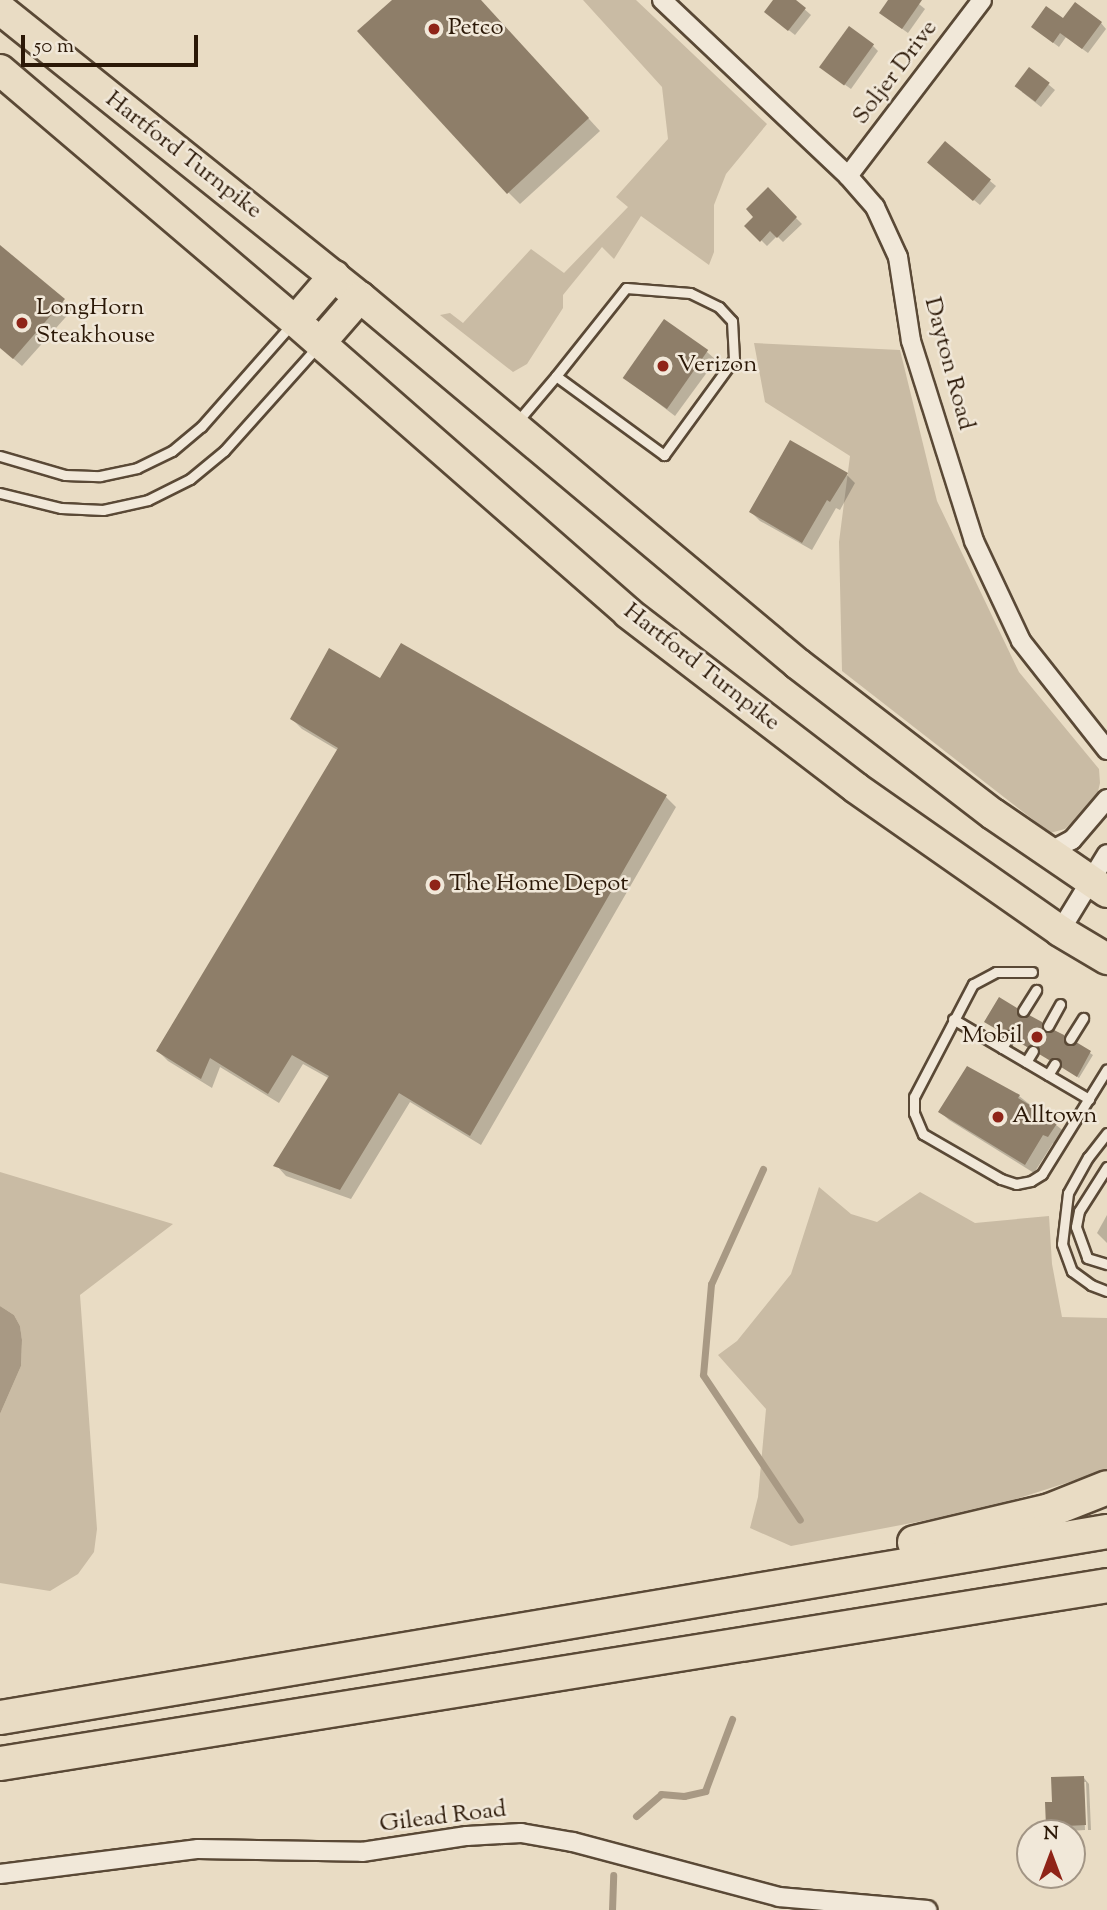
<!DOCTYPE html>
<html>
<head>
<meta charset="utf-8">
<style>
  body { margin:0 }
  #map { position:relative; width:1107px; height:1910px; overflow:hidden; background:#e9dcc4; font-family:"Sorts Mill Goudy",serif }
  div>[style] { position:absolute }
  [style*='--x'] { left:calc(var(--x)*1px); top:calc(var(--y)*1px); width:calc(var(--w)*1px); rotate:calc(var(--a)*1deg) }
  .green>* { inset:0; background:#c9bba4 }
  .water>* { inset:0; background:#a89984 }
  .shadow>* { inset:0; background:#0003 }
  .stream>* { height:7px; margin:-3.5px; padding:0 3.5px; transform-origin:3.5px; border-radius:3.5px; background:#a89984 }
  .building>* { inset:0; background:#8e7e69; transform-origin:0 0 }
  .roads { filter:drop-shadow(2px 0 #5a4936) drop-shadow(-2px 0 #5a4936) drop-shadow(0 2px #5a4936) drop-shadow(0 -2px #5a4936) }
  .service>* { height:9px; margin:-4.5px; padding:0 4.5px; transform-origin:4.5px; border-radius:4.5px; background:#f1e8d9 }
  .minor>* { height:18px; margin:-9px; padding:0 9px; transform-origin:9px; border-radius:9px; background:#f1e8d9 }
  .trunk>* { height:30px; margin:-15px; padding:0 15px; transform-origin:15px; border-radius:15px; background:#e9dcc4 }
  .motorway>* { height:33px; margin:-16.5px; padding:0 16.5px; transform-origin:16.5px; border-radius:16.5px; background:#e9dcc4 }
  .dots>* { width:19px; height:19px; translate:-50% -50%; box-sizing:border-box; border:4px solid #f1e8d9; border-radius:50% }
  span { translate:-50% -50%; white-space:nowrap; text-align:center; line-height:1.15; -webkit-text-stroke:5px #f1e8d9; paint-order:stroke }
  .poi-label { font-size:24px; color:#2b1807 }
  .left { translate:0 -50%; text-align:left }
  .right { translate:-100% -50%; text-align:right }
  .street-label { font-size:24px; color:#2b1807 }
  .north { position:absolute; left:1016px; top:1819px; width:70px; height:70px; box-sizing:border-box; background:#f1e8d9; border:2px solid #a29585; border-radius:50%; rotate:0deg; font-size:19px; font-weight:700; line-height:28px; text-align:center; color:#2b1807 }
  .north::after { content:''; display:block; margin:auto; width:24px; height:32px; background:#8f2418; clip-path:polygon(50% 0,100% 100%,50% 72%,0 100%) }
  .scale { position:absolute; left:21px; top:35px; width:177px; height:32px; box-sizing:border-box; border:4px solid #2b1807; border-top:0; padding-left:9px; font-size:21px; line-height:24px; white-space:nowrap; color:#2b1807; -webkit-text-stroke:5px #f1e8d9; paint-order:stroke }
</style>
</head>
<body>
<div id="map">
  <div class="green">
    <i style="clip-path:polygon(583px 0,636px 0,767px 124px,726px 174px,714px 205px,714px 252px,709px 265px,641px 216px,614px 259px,602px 247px,563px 295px,563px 308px,527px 364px,513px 372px,440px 315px,450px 313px,463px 323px,531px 249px,564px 273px,628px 207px,616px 197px,668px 139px,662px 87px)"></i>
    <i style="clip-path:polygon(754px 343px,900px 350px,937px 501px,1019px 672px,1099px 769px,1100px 783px,1096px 800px,1065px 829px,1050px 833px,842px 671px,839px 542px,850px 456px,765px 402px)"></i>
    <i style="clip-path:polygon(0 1172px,173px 1224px,80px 1295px,97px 1529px,94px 1552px,78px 1574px,50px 1591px,0 1583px,0 1414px,21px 1366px,22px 1340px,20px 1326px,14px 1315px,0 1306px)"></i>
    <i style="clip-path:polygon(819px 1187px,851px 1214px,877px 1222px,920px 1192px,975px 1223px,1049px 1216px,1052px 1264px,1062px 1317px,1107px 1318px,1107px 1470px,985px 1509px,791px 1546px,750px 1528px,758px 1497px,766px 1409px,718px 1355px,737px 1341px,791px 1274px)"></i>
  </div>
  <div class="water">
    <i style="clip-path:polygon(0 1306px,14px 1315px,20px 1326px,22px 1340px,21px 1366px,0 1414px)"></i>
  </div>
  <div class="shadow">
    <i style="clip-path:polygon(394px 0,480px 0,600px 131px,520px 204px,508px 192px)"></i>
    <i style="clip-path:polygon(775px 0,794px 0,811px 15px,795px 35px,772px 17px)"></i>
    <i style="clip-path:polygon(890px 0,914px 0,925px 9px,908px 33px,887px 18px)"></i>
    <i style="clip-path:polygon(1063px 20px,1101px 23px,1106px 29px,1088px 53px,1066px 37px,1059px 47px,1039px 32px)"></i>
    <i style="clip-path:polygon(873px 46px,878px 51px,851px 89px,827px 72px)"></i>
    <i style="clip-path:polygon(1030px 69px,1055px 90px,1041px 107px,1022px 92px)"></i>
    <i style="clip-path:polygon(935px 168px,990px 181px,996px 186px,980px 205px)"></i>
    <i style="clip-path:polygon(768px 190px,802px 224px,783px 242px,777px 236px,767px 246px,747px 226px,756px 217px)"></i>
    <i style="clip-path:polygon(0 252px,73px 309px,22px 366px,0 347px)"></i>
    <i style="clip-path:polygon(707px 352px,716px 360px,675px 416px,624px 377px)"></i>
    <i style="clip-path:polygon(846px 474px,855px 483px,840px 510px,836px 508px,812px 550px,760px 521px,751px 512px)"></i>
    <i style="clip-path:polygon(381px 681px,666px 797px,676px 807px,481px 1145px,410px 1102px,351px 1199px,286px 1176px,276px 1165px,330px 1079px,303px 1064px,279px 1103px,220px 1067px,212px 1088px,168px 1061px,158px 1051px,339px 751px,302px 729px,292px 719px)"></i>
    <i style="clip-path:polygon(1016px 1009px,1021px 1019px,1041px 1024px,1045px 1033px,1063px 1037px,1068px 1047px,1076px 1044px,1093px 1055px,1079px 1078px,1066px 1069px,1061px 1060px,1053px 1062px,1044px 1056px,1039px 1047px,1031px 1049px,1019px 1042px,1015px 1032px,1006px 1034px,989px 1024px)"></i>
    <i style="clip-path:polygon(967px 1069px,1019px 1096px,1065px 1132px,1057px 1145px,1053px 1143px,1034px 1173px,949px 1120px,940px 1112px)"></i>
    <i style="clip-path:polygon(1107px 1215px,1107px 1243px,1097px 1233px)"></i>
    <i style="clip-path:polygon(1084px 1778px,1089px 1784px,1091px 1830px,1088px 1830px,1086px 1782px,1083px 1782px,1085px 1830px,1053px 1832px,1047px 1826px)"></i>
  </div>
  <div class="stream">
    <i style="--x:763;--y:1169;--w:126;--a:114.3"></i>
    <i style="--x:711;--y:1284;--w:91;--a:95"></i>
    <i style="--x:703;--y:1375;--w:174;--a:56.2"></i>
    <i style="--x:636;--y:1816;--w:33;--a:-41"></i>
    <i style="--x:661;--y:1794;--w:23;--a:5"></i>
    <i style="--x:684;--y:1796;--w:22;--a:-13"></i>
    <i style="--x:705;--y:1791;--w:77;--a:-69.4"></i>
    <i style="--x:612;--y:1910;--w:35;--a:-88"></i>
  </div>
  <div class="building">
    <i style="clip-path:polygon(392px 0,481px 0,589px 118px,507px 194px,357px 31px)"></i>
    <i style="clip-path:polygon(773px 0,796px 0,806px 8px,788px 31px,764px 12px)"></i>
    <i style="clip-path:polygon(888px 0,922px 0,902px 29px,879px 13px)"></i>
    <i style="clip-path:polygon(1075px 2px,1102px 22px,1082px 49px,1060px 33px,1053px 43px,1031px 27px,1046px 6px,1063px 18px)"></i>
    <i style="left:849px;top:26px;width:31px;height:51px;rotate:36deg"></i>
    <i style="left:1029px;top:67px;width:26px;height:24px;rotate:37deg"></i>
    <i style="left:945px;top:141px;width:60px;height:28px;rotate:40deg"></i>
    <i style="clip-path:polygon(768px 187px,797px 217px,777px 238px,770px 231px,760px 242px,744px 226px,753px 217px,746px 209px)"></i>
    <i style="clip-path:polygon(0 245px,65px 299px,13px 359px,0 348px)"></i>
    <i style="left:664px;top:319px;width:54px;height:72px;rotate:35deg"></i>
    <i style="clip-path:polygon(790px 440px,848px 473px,830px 502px,827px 500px,802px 543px,749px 512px)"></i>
    <i style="clip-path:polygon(401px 643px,667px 795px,470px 1136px,399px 1093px,340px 1190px,273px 1166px,329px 1076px,292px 1055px,268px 1094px,210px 1058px,201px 1079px,156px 1051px,338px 748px,290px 719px,329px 648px,380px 678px)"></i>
    <i style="clip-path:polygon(999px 997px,1017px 1008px,1020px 1017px,1029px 1015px,1042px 1022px,1044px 1032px,1054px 1030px,1064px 1035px,1067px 1045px,1076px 1042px,1091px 1051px,1077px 1077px,1061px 1067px,1058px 1058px,1049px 1060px,1039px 1054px,1036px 1045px,1027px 1047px,1015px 1040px,1013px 1030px,1003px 1033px,984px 1022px)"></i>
    <i style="clip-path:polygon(967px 1066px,1020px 1095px,1018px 1098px,1058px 1122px,1048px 1137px,1043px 1135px,1025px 1165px,938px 1112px)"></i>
    <i style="clip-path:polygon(1084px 1776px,1086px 1825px,1046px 1827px,1045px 1802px,1052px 1802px,1051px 1777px)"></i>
  </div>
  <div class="roads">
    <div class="service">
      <i style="--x:517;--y:422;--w:60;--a:-49.7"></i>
      <i style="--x:556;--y:376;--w:134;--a:36.2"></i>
      <i style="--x:664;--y:455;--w:119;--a:-53.9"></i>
      <i style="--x:734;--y:359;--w:38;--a:-93"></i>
      <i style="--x:732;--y:321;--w:19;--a:-133"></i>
      <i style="--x:719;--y:307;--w:32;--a:-154"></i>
      <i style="--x:690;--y:293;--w:64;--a:-175.5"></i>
      <i style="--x:626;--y:288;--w:112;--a:128.5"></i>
      <i style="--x:0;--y:456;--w:68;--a:16.3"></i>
      <i style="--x:65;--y:475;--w:35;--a:2"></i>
      <i style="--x:100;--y:476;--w:38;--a:-12"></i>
      <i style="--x:137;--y:468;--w:39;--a:-26"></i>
      <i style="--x:172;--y:451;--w:38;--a:-40"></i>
      <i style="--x:201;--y:427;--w:136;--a:-48.6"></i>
      <i style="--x:0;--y:493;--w:63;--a:13.8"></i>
      <i style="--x:61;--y:508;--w:42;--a:2.7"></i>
      <i style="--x:103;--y:510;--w:46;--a:-12.5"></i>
      <i style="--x:148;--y:500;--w:47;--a:-26.6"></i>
      <i style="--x:190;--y:479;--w:44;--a:-39.5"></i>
      <i style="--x:224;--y:451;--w:141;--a:-48.2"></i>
      <i style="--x:1032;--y:972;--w:36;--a:180"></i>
      <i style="--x:996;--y:972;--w:26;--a:152"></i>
      <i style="--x:973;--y:984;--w:127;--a:117.6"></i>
      <i style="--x:914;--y:1097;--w:16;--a:90"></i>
      <i style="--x:914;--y:1113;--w:23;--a:67"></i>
      <i style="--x:923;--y:1134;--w:90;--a:30"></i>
      <i style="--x:1001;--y:1179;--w:16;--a:18"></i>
      <i style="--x:1016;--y:1184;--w:15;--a:-11"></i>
      <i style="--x:1031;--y:1181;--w:13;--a:-32"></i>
      <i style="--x:1042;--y:1174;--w:123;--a:-58.2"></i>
      <i style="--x:1023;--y:1011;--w:25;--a:-58"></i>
      <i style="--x:953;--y:1019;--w:158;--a:30.5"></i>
      <i style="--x:1048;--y:1026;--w:25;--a:-61"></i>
      <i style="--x:1070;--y:1039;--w:25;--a:-58"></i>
      <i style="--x:1002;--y:1048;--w:14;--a:-60"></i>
      <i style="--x:1026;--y:1062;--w:13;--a:-58"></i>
      <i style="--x:1048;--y:1075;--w:13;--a:-58"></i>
      <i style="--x:1107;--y:1133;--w:31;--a:128"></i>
      <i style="--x:1088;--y:1157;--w:41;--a:119.1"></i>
      <i style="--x:1068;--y:1193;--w:51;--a:96.7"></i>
      <i style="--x:1062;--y:1244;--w:29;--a:70"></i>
      <i style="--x:1072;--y:1271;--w:24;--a:36"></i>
      <i style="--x:1091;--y:1285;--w:17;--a:21"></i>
      <i style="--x:1107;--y:1167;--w:52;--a:122.5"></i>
      <i style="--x:1079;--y:1211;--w:16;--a:101"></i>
      <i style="--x:1076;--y:1227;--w:33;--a:70"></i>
      <i style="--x:1087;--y:1258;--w:21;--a:17"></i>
    </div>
    <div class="minor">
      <i style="--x:662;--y:0;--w:256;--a:43.4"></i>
      <i style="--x:848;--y:176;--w:41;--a:48.9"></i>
      <i style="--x:875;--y:207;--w:55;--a:65.3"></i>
      <i style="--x:898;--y:257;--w:85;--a:81.2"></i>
      <i style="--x:911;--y:341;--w:210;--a:72.5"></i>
      <i style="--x:974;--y:541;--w:110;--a:64.8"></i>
      <i style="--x:1021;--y:641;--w:139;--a:51.7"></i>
      <i style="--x:848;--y:176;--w:221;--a:-52.7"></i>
      <i style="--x:1049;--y:852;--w:26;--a:-28"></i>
      <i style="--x:1072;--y:840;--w:54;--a:-49.5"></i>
      <i style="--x:1060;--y:931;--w:90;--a:-58.6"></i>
      <i style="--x:0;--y:1874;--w:200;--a:-7.2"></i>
      <i style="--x:198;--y:1849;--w:164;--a:1"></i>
      <i style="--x:362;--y:1852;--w:106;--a:-8.7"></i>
      <i style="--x:467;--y:1836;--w:54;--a:-3.2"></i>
      <i style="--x:521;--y:1833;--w:53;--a:9.8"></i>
      <i style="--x:573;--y:1842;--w:213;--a:14.9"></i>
      <i style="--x:779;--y:1897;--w:149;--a:5"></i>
    </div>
    <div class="trunk">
      <i style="--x:0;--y:9;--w:461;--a:38.7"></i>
      <i style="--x:360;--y:297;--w:571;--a:39.96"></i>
      <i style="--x:798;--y:664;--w:246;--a:37.6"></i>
      <i style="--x:993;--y:814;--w:138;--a:34.4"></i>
      <i style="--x:0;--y:70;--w:387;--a:40.4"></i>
      <i style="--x:295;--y:321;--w:443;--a:41.2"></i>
      <i style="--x:628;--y:613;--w:287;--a:37.5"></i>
      <i style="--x:856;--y:788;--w:249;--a:35"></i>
      <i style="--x:1060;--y:931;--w:55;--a:30.8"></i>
      <i style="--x:295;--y:321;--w:60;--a:-49.1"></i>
      <i style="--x:320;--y:343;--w:61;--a:-49"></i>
    </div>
    <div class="motorway">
      <i style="--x:914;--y:1542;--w:139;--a:-13.3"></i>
      <i style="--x:1049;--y:1510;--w:62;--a:-21.6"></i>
      <i style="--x:0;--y:1717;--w:1123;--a:-9.54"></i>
      <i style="--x:0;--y:1763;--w:1121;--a:-9.13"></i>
    </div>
  </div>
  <div class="dots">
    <i style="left:434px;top:29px;background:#8f2418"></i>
    <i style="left:22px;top:323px;background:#8f2418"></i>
    <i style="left:663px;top:366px;background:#8f2418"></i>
    <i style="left:435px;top:885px;background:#8f2418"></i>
    <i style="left:1037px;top:1037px;background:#8f2418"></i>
    <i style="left:998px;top:1117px;background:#8f2418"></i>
  </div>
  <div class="poi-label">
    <span class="left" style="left:448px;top:29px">Petco</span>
    <span class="left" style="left:36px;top:323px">LongHorn<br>Steakhouse</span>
    <span class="left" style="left:677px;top:366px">Verizon</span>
    <span class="left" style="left:449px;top:885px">The Home Depot</span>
    <span class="right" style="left:1023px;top:1037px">Mobil</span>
    <span class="left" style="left:1012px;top:1117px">Alltown</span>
  </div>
  <div class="street-label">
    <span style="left:896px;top:73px;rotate:-53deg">Soljer Drive</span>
    <span style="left:183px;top:156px;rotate:38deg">Hartford Turnpike</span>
    <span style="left:948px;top:364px;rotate:75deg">Dayton Road</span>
    <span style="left:701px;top:668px;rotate:38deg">Hartford Turnpike</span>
    <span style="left:443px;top:1818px;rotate:-7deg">Gilead Road</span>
  </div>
  <div class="north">N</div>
  <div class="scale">50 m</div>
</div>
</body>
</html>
